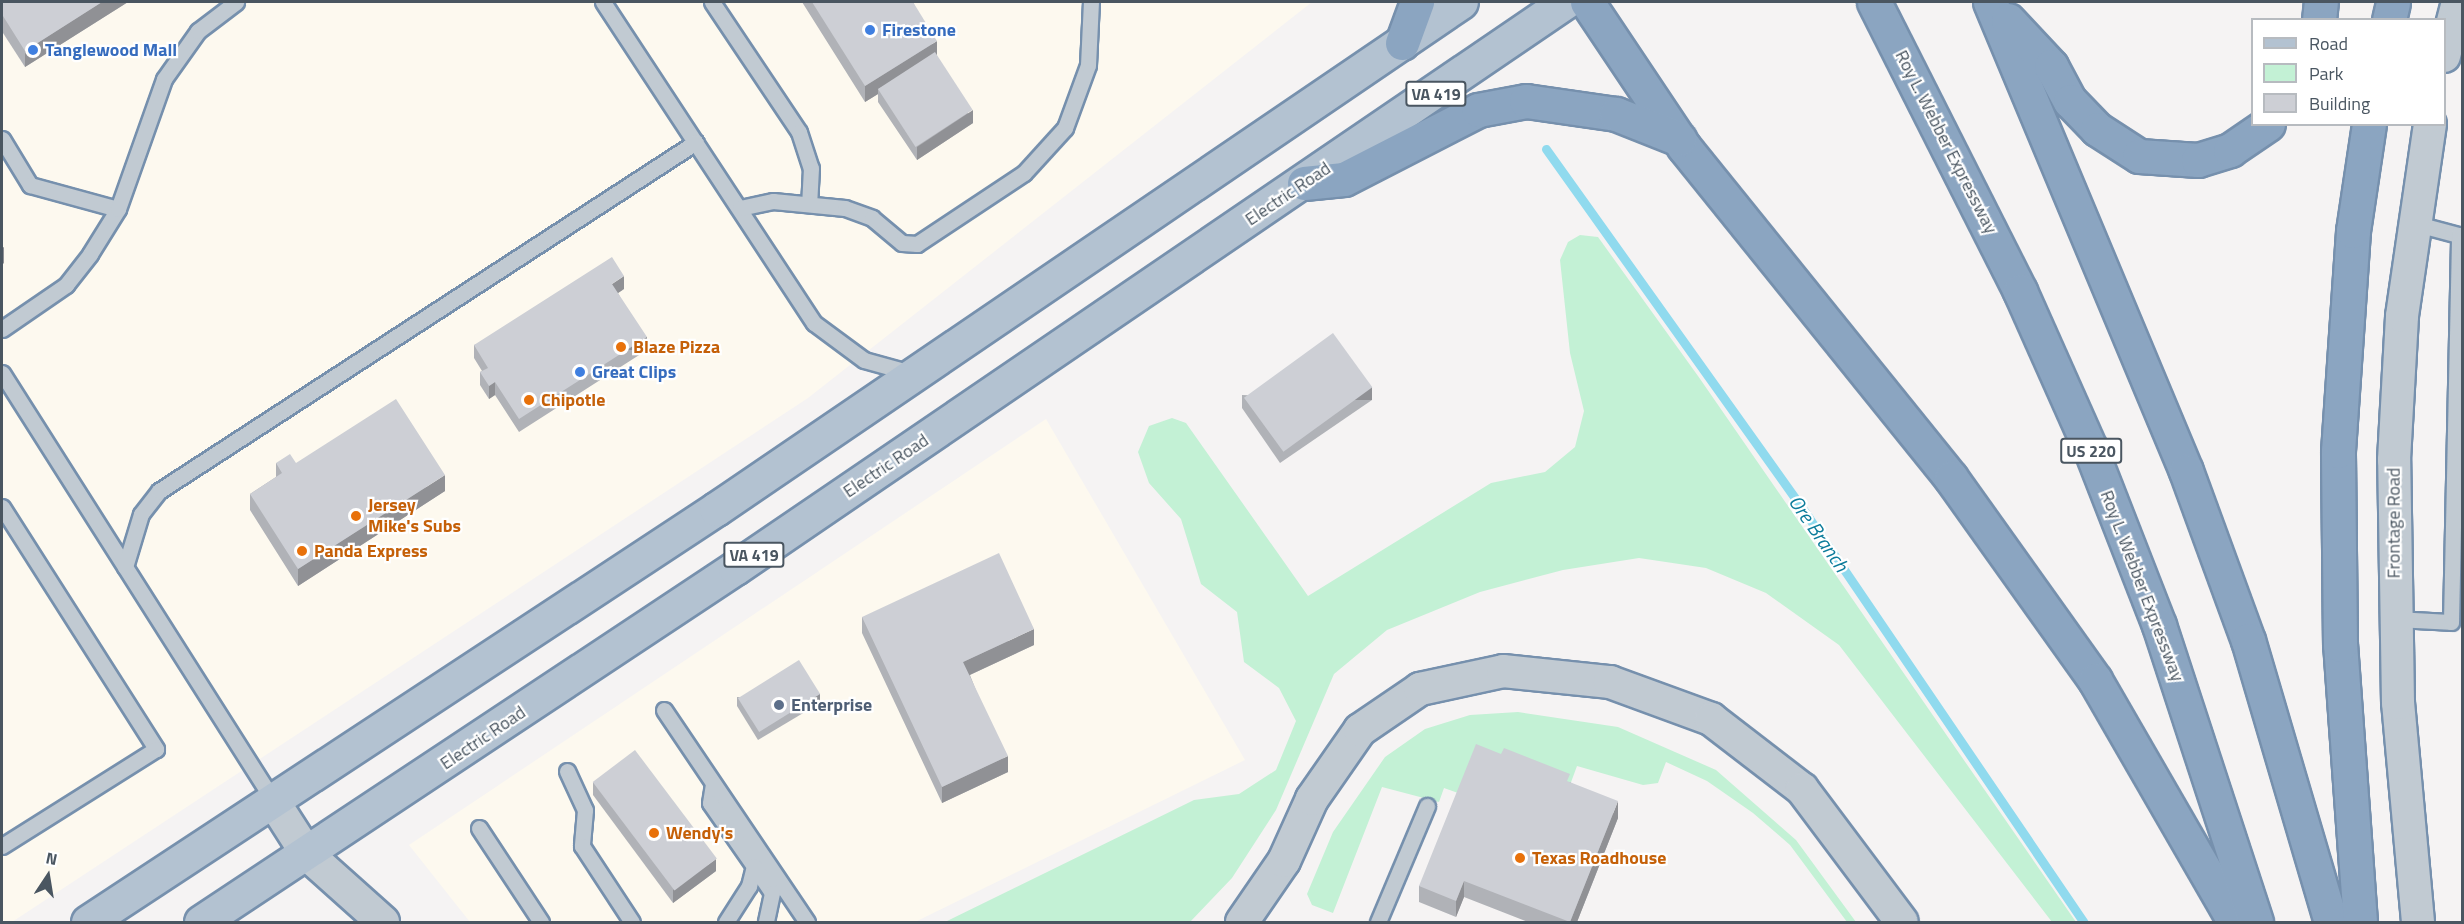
<!DOCTYPE html>
<html>
<head>
<meta charset="utf-8">
<style>
  body { margin:0 }
  #map { position:relative; width:2464px; height:924px; overflow:hidden; background:#f5f3f3; font-family:"Titillium Web",sans-serif }
  div>[style] { position:absolute }
  [style*='--x'] { left:calc(var(--x)*1px); top:calc(var(--y)*1px); width:calc(var(--w)*1px); rotate:calc(var(--a)*1deg) }
  .commercial>* { inset:0; background:#fdf9ef }
  .green>* { inset:0; background:#c3f1d5 }
  .stream>* { height:9px; margin:-4.5px; padding:0 4.5px; transform-origin:4.5px; border-radius:4.5px; background:#90daee }
  .roads { filter:drop-shadow(2px 0 #7690ad) drop-shadow(-2px 0 #7690ad) drop-shadow(0 2px #7690ad) drop-shadow(0 -2px #7690ad) }
  .lane>* { height:15px; margin:-7.5px; padding:0 7.5px; transform-origin:7.5px; border-radius:7.5px; background:#c1cad2 }
  .street>* { height:32px; margin:-16px; padding:0 16px; transform-origin:16px; border-radius:16px; background:#c1cad2 }
  .primary>* { height:33px; margin:-16.5px; padding:0 16.5px; transform-origin:16.5px; border-radius:16.5px; background:#b3c2d1 }
  .highway>* { height:33px; margin:-16.5px; padding:0 16.5px; transform-origin:16.5px; border-radius:16.5px; background:#8ba5c1 }
  .wall>* { inset:0; background:#b0b2b7 }
  .shaded-wall>* { inset:0; background:#909195; transform-origin:0 0 }
  .building>* { inset:0; background:#cdcfd5; transform-origin:0 0 }
  .dots>* { width:16px; height:16px; translate:-50% -50%; box-sizing:border-box; border:3px solid #fff; border-radius:50% }
  span { translate:-50% -50%; white-space:nowrap; text-align:center; line-height:1.15; -webkit-text-stroke:4.5px #fff; paint-order:stroke }
  .shield-label span { padding:2px 4px; background:#fff; border:2px solid; border-radius:4px; -webkit-text-stroke-width:0 }
  .shield-label { font-size:16px; color:#4a5661; font-weight:700 }
  .shop-label { font-size:18px; color:#366cbe; font-weight:700 }
  .left { translate:0 -50%; text-align:left }
  .street-label { font-size:18px; color:#4a5661 }
  .food-label { font-size:18px; color:#c56008; font-weight:700 }
  .service-label { font-size:18px; color:#4e5e75; font-weight:700 }
  .water-label { font-size:20px; color:#0c7c9b; font-style:italic }
  .frame { position:absolute; inset:0; border:3px solid #4a5661; pointer-events:none }
  .legend { position:absolute; left:2251px; top:18px; width:195px; height:108px; box-sizing:border-box; background:#fff; border:2px solid #b7bbc0; margin:0; padding:8px 10px; list-style:none; font-size:18px; color:#4a5661 }
  .legend li { display:flex; align-items:center; gap:12px; height:30px }
  .legend b { width:30px; border:2px solid #b7bbc0 }
  .north { position:absolute; left:18px; top:846px; width:60px; height:60px; -webkit-text-stroke:4px #fff; paint-order:stroke; rotate:12deg; font-size:16px; font-weight:700; line-height:24px; text-align:center; color:#4a5661 }
  .north::after { content:''; display:block; margin:auto; width:21px; height:27px; background:#4a5661; clip-path:polygon(50% 0,100% 100%,50% 72%,0 100%) }
</style>
</head>
<body>
<div id="map">
  <div class="commercial">
    <i style="clip-path:polygon(2px 2px,1312px 2px,808px 398px,12px 922px,2px 922px)"></i>
    <i style="clip-path:polygon(1046px 419px,1245px 760px,915px 922px,470px 922px,409px 845px)"></i>
  </div>
  <div class="green">
    <i style="clip-path:polygon(1580px 235px,1598px 237px,1698px 376px,2076px 922px,2052px 922px,1839px 645px,1766px 593px,1706px 568px,1639px 558px,1563px 570px,1480px 592px,1387px 630px,1334px 674px,1276px 810px,1232px 878px,1190px 922px,945px 922px,1194px 800px,1239px 794px,1276px 770px,1296px 721px,1279px 688px,1244px 662px,1237px 612px,1201px 584px,1181px 519px,1149px 483px,1138px 452px,1149px 426px,1172px 418px,1186px 423px,1308px 596px,1491px 483px,1545px 472px,1575px 447px,1584px 411px,1570px 353px,1560px 260px,1568px 242px)"></i>
    <i style="clip-path:polygon(1518px 712px,1618px 727px,1716px 770px,1796px 840px,1856px 922px,1847px 922px,1790px 845px,1753px 813px,1707px 781px,1666px 762px,1658px 783px,1643px 785px,1577px 766px,1570px 785px,1458px 793px,1444px 788px,1439px 802px,1382px 787px,1333px 913px,1312px 905px,1307px 894px,1333px 832px,1385px 757px,1425px 729px,1470px 715px)"></i>
  </div>
  <div class="stream">
    <i style="--x:1546;--y:149;--w:453;--a:54.5"></i>
    <i style="--x:1809;--y:518;--w:489;--a:55.8"></i>
  </div>
  <div class="roads">
    <div class="lane">
      <i style="--x:603;--y:2;--w:384;--a:56.7"></i>
      <i style="--x:814;--y:323;--w:62;--a:36.5"></i>
      <i style="--x:864;--y:360;--w:49;--a:15.5"></i>
      <i style="--x:712;--y:2;--w:156;--a:56.2"></i>
      <i style="--x:799;--y:132;--w:38;--a:72"></i>
      <i style="--x:811;--y:168;--w:33;--a:93"></i>
      <i style="--x:2;--y:139;--w:54;--a:58.7"></i>
      <i style="--x:30;--y:185;--w:91;--a:15.3"></i>
      <i style="--x:740;--y:208;--w:34;--a:-12"></i>
      <i style="--x:773;--y:201;--w:72;--a:5.6"></i>
      <i style="--x:845;--y:208;--w:29;--a:20"></i>
      <i style="--x:872;--y:218;--w:39;--a:40"></i>
      <i style="--x:902;--y:243;--w:15;--a:4"></i>
      <i style="--x:917;--y:244;--w:128;--a:-33.6"></i>
      <i style="--x:1024;--y:173;--w:61;--a:-47.7"></i>
      <i style="--x:1065;--y:128;--w:67;--a:-69.9"></i>
      <i style="--x:1088;--y:65;--w:63;--a:-87.3"></i>
      <i style="--x:2413;--y:223;--w:51;--a:14.9"></i>
      <i style="--x:2;--y:329;--w:78;--a:-34.5"></i>
      <i style="--x:66;--y:285;--w:39;--a:-52"></i>
      <i style="--x:90;--y:254;--w:53;--a:-58.1"></i>
      <i style="--x:118;--y:209;--w:138;--a:-70.5"></i>
      <i style="--x:164;--y:79;--w:59;--a:-54.7"></i>
      <i style="--x:198;--y:31;--w:48;--a:-37.3"></i>
      <i style="--x:2;--y:373;--w:509;--a:57.59"></i>
      <i style="--x:2;--y:507;--w:287;--a:57.5"></i>
      <i style="--x:156;--y:749;--w:182;--a:147.8"></i>
      <i style="--x:125;--y:567;--w:55;--a:-73.2"></i>
      <i style="--x:141;--y:514;--w:29;--a:-52"></i>
      <i style="--x:159;--y:491;--w:640;--a:-33.02"></i>
      <i style="--x:2394;--y:619;--w:57;--a:3"></i>
      <i style="--x:2451;--y:622;--w:387;--a:-88.8"></i>
      <i style="--x:664;--y:710;--w:256;--a:56"></i>
      <i style="--x:567;--y:771;--w:43;--a:65.2"></i>
      <i style="--x:585;--y:810;--w:36;--a:95"></i>
      <i style="--x:582;--y:846;--w:91;--a:56.7"></i>
      <i style="--x:713;--y:784;--w:19;--a:99"></i>
      <i style="--x:710;--y:803;--w:77;--a:55.1"></i>
      <i style="--x:754;--y:866;--w:21;--a:104"></i>
      <i style="--x:749;--y:886;--w:43;--a:122.6"></i>
      <i style="--x:479;--y:828;--w:113;--a:56.6"></i>
      <i style="--x:754;--y:866;--w:32;--a:56"></i>
      <i style="--x:772;--y:893;--w:30;--a:102"></i>
      <i style="--x:1378;--y:922;--w:126;--a:-67.1"></i>
    </div>
    <div class="street">
      <i style="--x:2444;--y:56;--w:56;--a:-75.5"></i>
      <i style="--x:275;--y:804;--w:59;--a:57.4"></i>
      <i style="--x:307;--y:854;--w:102;--a:41.8"></i>
      <i style="--x:1242;--y:922;--w:74;--a:-55.5"></i>
      <i style="--x:1284;--y:861;--w:68;--a:-65.7"></i>
      <i style="--x:1312;--y:799;--w:84;--a:-55.2"></i>
      <i style="--x:1360;--y:730;--w:73;--a:-34.3"></i>
      <i style="--x:1420;--y:689;--w:85;--a:-12.2"></i>
      <i style="--x:1503;--y:671;--w:108;--a:5.9"></i>
      <i style="--x:1610;--y:682;--w:108;--a:20.1"></i>
      <i style="--x:1711;--y:719;--w:115;--a:37.6"></i>
      <i style="--x:1802;--y:789;--w:166;--a:53.1"></i>
      <i style="--x:2418;--y:922;--w:220;--a:-95.2"></i>
      <i style="--x:2398;--y:703;--w:243;--a:-90.9"></i>
      <i style="--x:2394;--y:460;--w:144;--a:-86.8"></i>
      <i style="--x:2402;--y:316;--w:194;--a:-81.7"></i>
    </div>
    <div class="primary">
      <i style="--x:88;--y:922;--w:752;--a:-33.33"></i>
      <i style="--x:716;--y:509;--w:901;--a:-34.24"></i>
      <i style="--x:201;--y:922;--w:641;--a:-33.54"></i>
      <i style="--x:735;--y:568;--w:1005;--a:-34.29"></i>
    </div>
    <div class="highway">
      <i style="--x:1587;--y:2;--w:174;--a:56.2"></i>
      <i style="--x:1684;--y:147;--w:425;--a:51.1"></i>
      <i style="--x:1951;--y:478;--w:248;--a:54.5"></i>
      <i style="--x:2095;--y:680;--w:280;--a:60"></i>
      <i style="--x:1874;--y:2;--w:324;--a:63.2"></i>
      <i style="--x:2020;--y:291;--w:172;--a:66"></i>
      <i style="--x:2090;--y:448;--w:190;--a:68.7"></i>
      <i style="--x:2159;--y:625;--w:312;--a:71.9"></i>
      <i style="--x:1990;--y:2;--w:508;--a:67.32"></i>
      <i style="--x:2186;--y:471;--w:180;--a:69.9"></i>
      <i style="--x:2248;--y:640;--w:294;--a:73.6"></i>
      <i style="--x:2008;--y:20;--w:63;--a:46.9"></i>
      <i style="--x:2051;--y:66;--w:40;--a:62"></i>
      <i style="--x:2070;--y:101;--w:39;--a:46"></i>
      <i style="--x:2097;--y:129;--w:50;--a:32.7"></i>
      <i style="--x:2139;--y:156;--w:59;--a:3.9"></i>
      <i style="--x:2198;--y:160;--w:34;--a:-17"></i>
      <i style="--x:2230;--y:150;--w:46;--a:-34.4"></i>
      <i style="--x:2319;--y:20;--w:18;--a:-84"></i>
      <i style="--x:2389;--y:20;--w:18;--a:-77"></i>
      <i style="--x:1402;--y:43;--w:44;--a:-69.9"></i>
      <i style="--x:1304;--y:183;--w:40;--a:-5.7"></i>
      <i style="--x:1344;--y:179;--w:151;--a:-27.2"></i>
      <i style="--x:1478;--y:110;--w:49;--a:-10.6"></i>
      <i style="--x:1526;--y:101;--w:91;--a:8.2"></i>
      <i style="--x:1616;--y:114;--w:68;--a:21.6"></i>
      <i style="--x:2360;--y:922;--w:278;--a:-94.1"></i>
      <i style="--x:2340;--y:645;--w:194;--a:-90.6"></i>
      <i style="--x:2338;--y:451;--w:221;--a:-86.1"></i>
      <i style="--x:2353;--y:231;--w:108;--a:-81.5"></i>
    </div>
  </div>
  <div class="wall">
    <i style="clip-path:polygon(2px 2px,128px 2px,25px 67px,3px 33px)"></i>
    <i style="clip-path:polygon(802px 2px,913px 2px,937px 56px,973px 123px,917px 160px,878px 102px,878px 94px,865px 102px)"></i>
    <i style="clip-path:polygon(624px 289px,618px 293px,647px 350px,519px 432px,495px 395px,489px 399px,480px 385px,480px 372px,482px 371px,474px 358px,474px 345px)"></i>
    <i style="clip-path:polygon(1242px 395px,1372px 400px,1280px 463px,1242px 408px)"></i>
    <i style="clip-path:polygon(276px 463px,296px 463px,445px 491px,298px 586px,250px 510px,250px 494px,276px 477px)"></i>
    <i style="clip-path:polygon(862px 617px,1034px 645px,970px 675px,1008px 772px,942px 803px,862px 633px)"></i>
    <i style="clip-path:polygon(737px 697px,820px 703px,758px 740px,737px 706px)"></i>
    <i style="clip-path:polygon(593px 782px,716px 871px,673px 903px,593px 795px)"></i>
    <i style="clip-path:polygon(1570px 782px,1618px 818px,1577px 922px,1528px 922px,1464px 897px,1456px 917px,1419px 902px,1419px 886px)"></i>
  </div>
  <div class="shaded-wall">
    <i style="clip-path:polygon(102px 2px,128px 2px,25px 67px,25px 51px)"></i>
    <i style="left:3px;top:16px;width:17px;height:1px;rotate:90deg"></i>
    <i style="clip-path:polygon(937px 41px,937px 58px,878px 89px,878px 94px,865px 102px,865px 86px)"></i>
    <i style="clip-path:polygon(973px 110px,973px 123px,917px 160px,917px 147px)"></i>
    <i style="clip-path:polygon(4px 247px,4px 263px,2px 265px,2px 248px)"></i>
    <i style="clip-path:polygon(624px 276px,624px 289px,612px 297px,612px 284px)"></i>
    <i style="left:647px;top:337px;width:13px;height:152px;rotate:90deg"></i>
    <i style="clip-path:polygon(495px 382px,495px 395px,489px 399px,489px 386px)"></i>
    <i style="left:1372px;top:387px;width:13px;height:112px;rotate:90deg"></i>
    <i style="clip-path:polygon(445px 475px,445px 491px,298px 586px,298px 569px)"></i>
    <i style="clip-path:polygon(1034px 629px,1034px 645px,963px 678px,963px 662px)"></i>
    <i style="left:820px;top:694px;width:9px;height:72px;rotate:90deg"></i>
    <i style="clip-path:polygon(1008px 756px,1008px 772px,942px 803px,942px 787px)"></i>
    <i style="clip-path:polygon(1618px 801px,1618px 818px,1577px 922px,1570px 922px)"></i>
    <i style="clip-path:polygon(716px 859px,716px 871px,673px 903px,673px 890px)"></i>
    <i style="clip-path:polygon(1464px 881px,1464px 897px,1456px 917px,1456px 901px)"></i>
  </div>
  <div class="building">
    <i style="clip-path:polygon(2px 2px,102px 2px,25px 51px,3px 16px,2px 17px)"></i>
    <i style="clip-path:polygon(812px 2px,913px 2px,937px 41px,865px 86px)"></i>
    <i style="left:935px;top:52px;width:69px;height:68px;rotate:57deg"></i>
    <i style="clip-path:polygon(612px 257px,624px 276px,612px 284px,647px 337px,519px 419px,495px 382px,489px 386px,480px 372px,488px 368px,474px 345px)"></i>
    <i style="left:1333px;top:333px;width:67px;height:110px;rotate:54deg"></i>
    <i style="clip-path:polygon(396px 399px,445px 475px,298px 569px,250px 494px,282px 473px,276px 463px,290px 454px,296px 463px)"></i>
    <i style="clip-path:polygon(999px 553px,1034px 629px,963px 662px,1008px 756px,942px 787px,862px 617px)"></i>
    <i style="left:799px;top:660px;width:40px;height:72px;rotate:58deg"></i>
    <i style="clip-path:polygon(1476px 744px,1501px 754px,1504px 748px,1570px 774px,1567px 781px,1618px 801px,1570px 922px,1464px 881px,1456px 901px,1419px 886px)"></i>
    <i style="left:635px;top:750px;width:136px;height:53px;rotate:53deg"></i>
  </div>
  <div class="dots">
    <i style="left:870px;top:30px;background:#3f7fe0"></i>
    <i style="left:33px;top:50px;background:#3f7fe0"></i>
    <i style="left:621px;top:347px;background:#e8710a"></i>
    <i style="left:580px;top:372px;background:#3f7fe0"></i>
    <i style="left:529px;top:400px;background:#e8710a"></i>
    <i style="left:356px;top:516px;background:#e8710a"></i>
    <i style="left:302px;top:551px;background:#e8710a"></i>
    <i style="left:779px;top:705px;background:#5c6f8a"></i>
    <i style="left:654px;top:833px;background:#e8710a"></i>
    <i style="left:1520px;top:858px;background:#e8710a"></i>
  </div>
  <div class="shield-label">
    <span style="left:1436px;top:94px">VA 419</span>
    <span style="left:2091px;top:451px">US 220</span>
    <span style="left:754px;top:555px">VA 419</span>
  </div>
  <div class="shop-label">
    <span class="left" style="left:882px;top:30px">Firestone</span>
    <span class="left" style="left:45px;top:50px">Tanglewood Mall</span>
    <span class="left" style="left:592px;top:372px">Great Clips</span>
  </div>
  <div class="street-label">
    <span style="left:1946px;top:142px;rotate:63deg">Roy L. Webber Expressway</span>
    <span style="left:1288px;top:194px;rotate:-34deg">Electric Road</span>
    <span style="left:886px;top:466px;rotate:-34deg">Electric Road</span>
    <span style="left:2394px;top:523px;rotate:-90deg">Frontage Road</span>
    <span style="left:2142px;top:586px;rotate:69deg">Roy L. Webber Expressway</span>
    <span style="left:483px;top:738px;rotate:-34deg">Electric Road</span>
  </div>
  <div class="food-label">
    <span class="left" style="left:633px;top:347px">Blaze Pizza</span>
    <span class="left" style="left:541px;top:400px">Chipotle</span>
    <span class="left" style="left:368px;top:516px">Jersey<br>Mike's Subs</span>
    <span class="left" style="left:314px;top:551px">Panda Express</span>
    <span class="left" style="left:666px;top:833px">Wendy's</span>
    <span class="left" style="left:1532px;top:858px">Texas Roadhouse</span>
  </div>
  <div class="service-label">
    <span class="left" style="left:791px;top:705px">Enterprise</span>
  </div>
  <div class="water-label">
    <span style="left:1819px;top:533px;rotate:55deg">Ore Branch</span>
  </div>
  <div class="frame"></div>
  <ul class="legend">
  <li><b style="height:8px;background:#b3c2d1"></b>Road</li>
  <li><b style="height:16px;background:#c3f1d5"></b>Park</li>
  <li><b style="height:16px;background:#cdcfd5"></b>Building</li>
  </ul>
  <div class="north">N</div>
</div>
</body>
</html>
